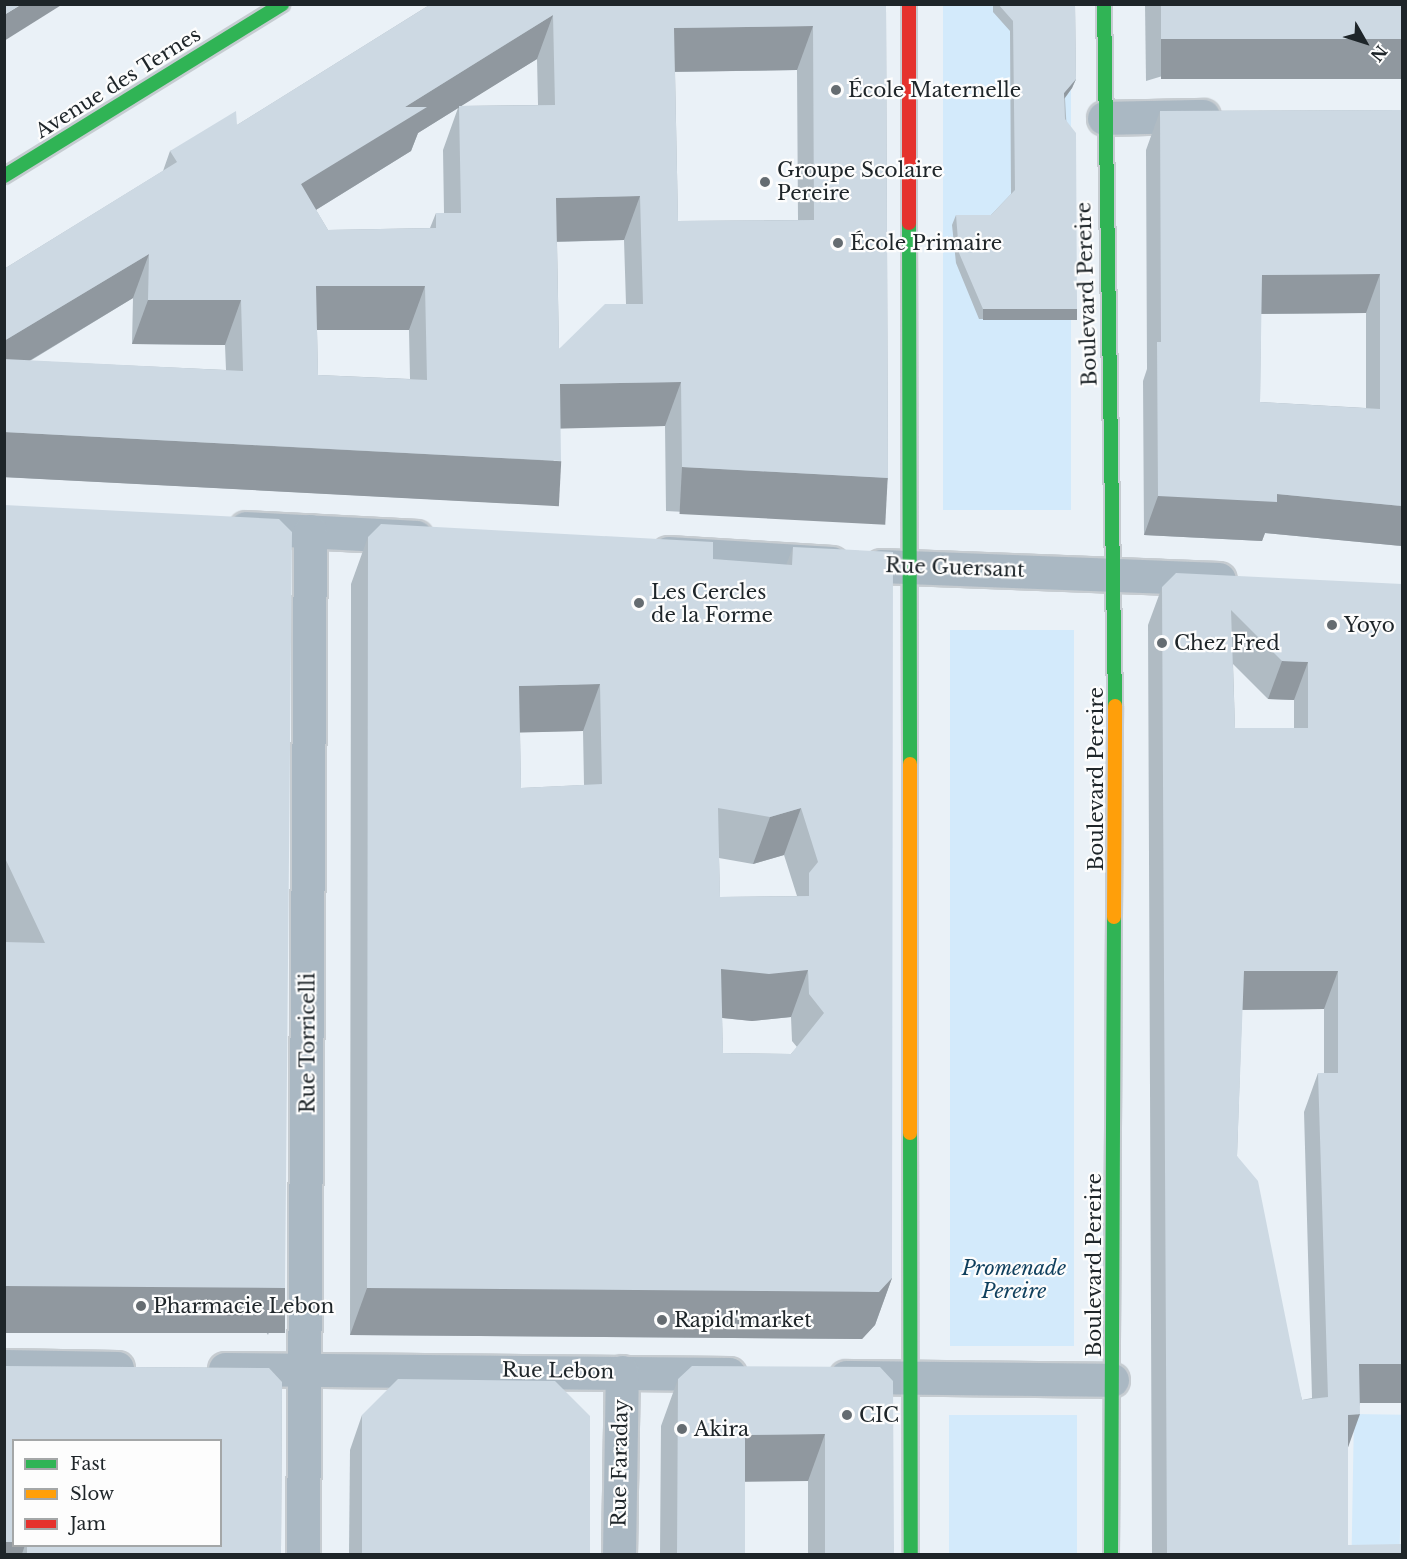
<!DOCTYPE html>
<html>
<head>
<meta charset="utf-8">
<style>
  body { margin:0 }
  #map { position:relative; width:1407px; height:1559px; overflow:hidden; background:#eaf1f7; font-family:"Libre Baskerville",serif }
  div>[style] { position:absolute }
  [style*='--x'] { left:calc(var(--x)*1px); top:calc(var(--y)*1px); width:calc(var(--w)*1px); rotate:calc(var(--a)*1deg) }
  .green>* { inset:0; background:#d3eafb; transform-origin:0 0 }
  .roads { filter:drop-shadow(2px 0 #c6ccd1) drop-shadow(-2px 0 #c6ccd1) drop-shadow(0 2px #c6ccd1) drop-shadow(0 -2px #c6ccd1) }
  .street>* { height:33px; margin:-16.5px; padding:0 16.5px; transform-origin:16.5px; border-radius:16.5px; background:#aab8c3 }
  .fast>* { height:14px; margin:-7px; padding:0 7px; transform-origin:7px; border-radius:7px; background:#30b455 }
  .slow>* { height:14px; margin:-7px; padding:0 7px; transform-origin:7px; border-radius:7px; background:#ff9f0a }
  .jam>* { height:14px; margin:-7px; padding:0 7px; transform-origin:7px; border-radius:7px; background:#e5322d }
  .wall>* { inset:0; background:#b0bbc3 }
  .shaded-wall>* { inset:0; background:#90989f; transform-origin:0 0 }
  .building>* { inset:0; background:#cdd9e3; transform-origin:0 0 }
  .dots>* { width:16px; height:16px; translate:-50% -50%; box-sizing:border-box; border:3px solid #fdfdfd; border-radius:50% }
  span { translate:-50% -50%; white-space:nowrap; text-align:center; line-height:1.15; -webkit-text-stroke:4.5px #fdfdfd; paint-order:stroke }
  .street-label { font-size:20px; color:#1e2529 }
  .poi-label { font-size:20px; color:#1e2529 }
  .left { translate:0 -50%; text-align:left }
  .park-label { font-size:20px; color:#0f3f5d; font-style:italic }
  .frame { position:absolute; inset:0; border:6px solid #1e2529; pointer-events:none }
  .legend { position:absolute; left:12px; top:1439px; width:210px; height:108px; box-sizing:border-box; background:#fdfdfd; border:2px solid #a4a7a8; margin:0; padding:8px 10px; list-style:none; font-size:18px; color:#1e2529 }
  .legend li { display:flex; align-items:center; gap:12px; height:30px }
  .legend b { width:30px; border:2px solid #a4a7a8 }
  .north { position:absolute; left:1335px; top:12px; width:60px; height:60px; -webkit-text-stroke:4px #fdfdfd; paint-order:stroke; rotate:129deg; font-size:16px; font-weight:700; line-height:24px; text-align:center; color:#1e2529 }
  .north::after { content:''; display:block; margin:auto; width:21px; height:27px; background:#1e2529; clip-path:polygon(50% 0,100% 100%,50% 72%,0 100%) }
</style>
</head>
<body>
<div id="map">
  <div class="green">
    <i style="left:943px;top:5px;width:128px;height:505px"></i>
    <i style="left:950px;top:630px;width:124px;height:716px"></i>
    <i style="left:1354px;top:1414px;width:48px;height:140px;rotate:1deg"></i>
    <i style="left:949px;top:1415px;width:128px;height:139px"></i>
  </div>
  <div class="roads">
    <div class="street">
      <i style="--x:1104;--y:118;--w:99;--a:-1.2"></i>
      <i style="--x:246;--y:528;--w:170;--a:3"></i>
      <i style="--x:668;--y:553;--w:164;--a:3.5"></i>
      <i style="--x:881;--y:566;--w:338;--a:2.2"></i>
      <i style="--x:4;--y:1366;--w:113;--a:1"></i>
      <i style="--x:225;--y:1369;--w:504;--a:0.57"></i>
      <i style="--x:846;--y:1377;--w:266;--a:0.6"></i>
      <i style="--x:303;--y:1554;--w:1023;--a:-89.61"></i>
      <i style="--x:619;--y:1554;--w:182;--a:-89.1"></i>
    </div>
    <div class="fast">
      <i style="--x:1104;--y:4;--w:702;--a:89.1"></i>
      <i style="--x:4;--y:176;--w:327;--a:-31.7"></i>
      <i style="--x:909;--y:223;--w:541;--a:89.89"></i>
      <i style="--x:910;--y:1133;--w:421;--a:89.9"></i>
      <i style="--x:1111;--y:1554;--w:637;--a:-89.73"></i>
    </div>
    <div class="slow">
      <i style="--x:910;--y:764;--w:369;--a:90"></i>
      <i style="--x:1114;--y:917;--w:211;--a:-89.7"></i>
    </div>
    <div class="jam">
      <i style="--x:909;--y:4;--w:219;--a:90"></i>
    </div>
  </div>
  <div class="wall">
    <i style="clip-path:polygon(evenodd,431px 4px,886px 4px,888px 478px,872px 522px,666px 511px,665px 426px,560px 428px,545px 505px,4px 477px,4px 269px,163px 171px,170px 151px,237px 125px,431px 4px,537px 59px,538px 105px,460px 106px,537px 59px,431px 4px,797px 70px,798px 220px,678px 221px,675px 72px,797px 70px,431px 4px,458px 108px,443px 150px,444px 213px,436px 213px,430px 228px,328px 230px,316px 210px,411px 151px,418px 133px,458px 108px,431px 4px,624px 240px,626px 304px,559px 349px,557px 242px,624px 240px,431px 4px,133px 298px,132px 344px,225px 345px,226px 370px,30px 361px,133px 298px,431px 4px,317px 330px,409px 330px,410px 379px,318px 375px,317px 330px)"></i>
    <i style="clip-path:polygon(993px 4px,1075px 4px,1076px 79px,1072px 88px,1065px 98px,1077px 309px,1074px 319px,979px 319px,956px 263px,952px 225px,956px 215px,991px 215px,1011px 194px,1010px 31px,993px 12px)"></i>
    <i style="clip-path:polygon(1145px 4px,1402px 4px,1146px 81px)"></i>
    <i style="clip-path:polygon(evenodd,1402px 110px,1402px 546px,1265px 533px,1262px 541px,1144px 535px,1143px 381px,1147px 369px,1146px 150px,1160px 111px,1402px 110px,1366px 313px,1366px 408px,1260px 402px,1261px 314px,1366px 313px)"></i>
    <i style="clip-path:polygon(4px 505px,285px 1288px,268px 1335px,4px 940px)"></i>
    <i style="clip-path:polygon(evenodd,368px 537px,713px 559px,786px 565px,793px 547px,892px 1278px,875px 1325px,862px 1339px,350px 1335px,351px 584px,368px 537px,583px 731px,584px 785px,521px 788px,520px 732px,583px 731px,368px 537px,784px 855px,797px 896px,720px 897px,719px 858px,753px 864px,784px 855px,368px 537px,791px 1017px,792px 1041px,797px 1047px,791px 1054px,723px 1053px,722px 1018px,752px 1021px,791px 1017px)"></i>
    <i style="clip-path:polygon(evenodd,1402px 584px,1360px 1403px,1348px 1447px,1348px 1545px,1402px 1554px,1152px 1554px,1148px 625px,1162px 587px,1402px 584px,1233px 664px,1268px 699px,1294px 700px,1294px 728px,1235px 728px,1233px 664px,1402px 584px,1324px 1009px,1324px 1073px,1318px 1073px,1304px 1112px,1312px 1398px,1302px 1400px,1237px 1156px,1242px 1010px,1324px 1009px)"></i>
    <i style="clip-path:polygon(evenodd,4px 1366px,269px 1368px,282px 1382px,281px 1554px,4px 1554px,4px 1366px,14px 1440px,220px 1440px,220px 1545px,14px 1545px,14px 1440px)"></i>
    <i style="clip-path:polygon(880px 1367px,894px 1554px,808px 1554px,808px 1481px,745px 1481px,745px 1554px,660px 1554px,661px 1426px,678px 1379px)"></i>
    <i style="clip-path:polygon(362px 1415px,590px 1554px,349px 1554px,350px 1450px)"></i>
  </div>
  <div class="shaded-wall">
    <i style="clip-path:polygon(22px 4px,63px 4px,4px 41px,4px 15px)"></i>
    <i style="clip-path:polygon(553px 15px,537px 59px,418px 133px,411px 151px,285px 229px,301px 184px,405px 107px)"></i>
    <i style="clip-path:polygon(813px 26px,797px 70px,658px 72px,674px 28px)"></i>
    <i style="left:1402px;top:38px;width:41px;height:241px;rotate:90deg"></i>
    <i style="clip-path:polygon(1076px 79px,1072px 88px,1061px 103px,1064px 93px)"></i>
    <i style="clip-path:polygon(640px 196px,624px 240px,540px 242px,556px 198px)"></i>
    <i style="clip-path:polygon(149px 254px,133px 298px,4px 376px,4px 341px)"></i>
    <i style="clip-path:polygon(1380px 274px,1366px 313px,1248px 314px,1262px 275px)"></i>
    <i style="clip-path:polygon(316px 286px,425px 286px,409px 330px,300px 330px)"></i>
    <i style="clip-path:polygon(148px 300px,241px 300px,225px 345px,132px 344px)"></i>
    <i style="left:983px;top:309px;width:94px;height:11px"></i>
    <i style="clip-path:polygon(681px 382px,665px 426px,544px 429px,560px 384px)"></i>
    <i style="left:4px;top:432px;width:558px;height:45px;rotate:3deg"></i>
    <i style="left:682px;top:467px;width:206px;height:47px;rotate:3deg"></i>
    <i style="clip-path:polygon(1277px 494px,1402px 506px,1402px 546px,1265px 533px,1262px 541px,1144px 535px,1158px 496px)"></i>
    <i style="clip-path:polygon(1282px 661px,1308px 662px,1294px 700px,1268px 699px)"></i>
    <i style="clip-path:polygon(600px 684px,583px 731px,502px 733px,519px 686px)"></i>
    <i style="clip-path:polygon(801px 808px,784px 855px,753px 864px,770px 817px)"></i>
    <i style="clip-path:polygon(721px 969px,808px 970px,791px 1017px,752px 1021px,704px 1016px)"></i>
    <i style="clip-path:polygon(1244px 971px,1338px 971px,1324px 1009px,1230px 1010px)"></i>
    <i style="clip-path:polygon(892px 1278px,875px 1325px,862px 1339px,350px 1335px,367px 1288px)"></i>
    <i style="left:4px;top:1286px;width:281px;height:47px"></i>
    <i style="clip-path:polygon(1359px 1364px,1402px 1364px,1402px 1403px,1345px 1403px)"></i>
    <i style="clip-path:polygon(1360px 1414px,1346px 1453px,1348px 1415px)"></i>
    <i style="clip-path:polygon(825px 1434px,808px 1481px,728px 1482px,745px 1435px)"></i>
    <i style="clip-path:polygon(4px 1542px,14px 1542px,14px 1545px,25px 1545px,22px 1554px,4px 1554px)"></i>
  </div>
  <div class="building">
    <i style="clip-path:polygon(4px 4px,22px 4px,4px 15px)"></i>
    <i style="clip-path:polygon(evenodd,431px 4px,886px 4px,888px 478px,682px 467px,681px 382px,560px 384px,561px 461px,4px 432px,4px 359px,243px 371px,241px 300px,148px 300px,149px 254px,4px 341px,4px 269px,177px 162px,170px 151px,236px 111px,237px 125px,431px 4px,553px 15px,555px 105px,459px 106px,461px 213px,436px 213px,436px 228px,328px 230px,301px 184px,427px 107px,405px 107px,553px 15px,431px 4px,813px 26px,814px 220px,678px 221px,674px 28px,813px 26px,431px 4px,640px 196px,643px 304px,605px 304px,559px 349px,556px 198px,640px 196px,431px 4px,316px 286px,425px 286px,427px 380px,318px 375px,316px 286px)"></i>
    <i style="clip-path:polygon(998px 4px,1075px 4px,1076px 79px,1064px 93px,1065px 119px,1076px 133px,1077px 309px,983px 309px,959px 253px,956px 215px,991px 215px,1015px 190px,1013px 21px)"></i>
    <i style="left:1161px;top:4px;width:241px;height:35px"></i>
    <i style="clip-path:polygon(evenodd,1402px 110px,1402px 506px,1277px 494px,1277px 502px,1158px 496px,1157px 342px,1161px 342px,1160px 111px,1402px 110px,1380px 274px,1380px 409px,1260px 402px,1262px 275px,1380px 274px)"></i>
    <i style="clip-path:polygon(4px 505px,279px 519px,292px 532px,285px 1288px,4px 1286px,4px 942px,45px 943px,4px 856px)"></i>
    <i style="clip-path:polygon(evenodd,381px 524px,713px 542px,713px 559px,792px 565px,793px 547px,893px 552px,892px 1278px,879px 1292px,367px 1288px,368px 537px,381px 524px,600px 684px,602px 784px,521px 788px,519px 686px,600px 684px,381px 524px,718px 808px,770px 817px,801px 808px,818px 862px,809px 873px,809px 896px,720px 897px,718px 808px,381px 524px,721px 969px,769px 974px,808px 970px,809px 994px,824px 1013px,791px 1054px,723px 1053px,721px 969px)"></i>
    <i style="clip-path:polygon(evenodd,1176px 573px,1402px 584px,1402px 1364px,1359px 1364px,1360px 1414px,1348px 1415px,1348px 1545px,1402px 1544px,1402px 1554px,1167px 1554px,1162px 587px,1176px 573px,1231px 610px,1282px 661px,1308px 662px,1308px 728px,1235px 728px,1231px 610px,1176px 573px,1244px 971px,1338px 971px,1338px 1073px,1318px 1073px,1328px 1397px,1302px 1400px,1258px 1181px,1237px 1156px,1244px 971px)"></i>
    <i style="clip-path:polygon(4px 1366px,269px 1368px,282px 1382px,281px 1554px,27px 1554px,27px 1545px,220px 1545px,220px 1440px,14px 1440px,14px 1542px,4px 1542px)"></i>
    <i style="clip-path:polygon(692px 1366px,880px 1367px,893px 1381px,894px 1554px,825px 1554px,825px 1434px,745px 1435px,745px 1554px,677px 1554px,678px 1379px)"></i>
    <i style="clip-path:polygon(398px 1379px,555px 1381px,590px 1416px,590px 1554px,362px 1554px,362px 1415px)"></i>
  </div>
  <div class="dots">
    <i style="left:836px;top:90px;background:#656c71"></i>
    <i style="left:765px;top:182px;background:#656c71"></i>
    <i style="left:838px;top:243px;background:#656c71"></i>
    <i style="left:639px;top:603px;background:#656c71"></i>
    <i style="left:1332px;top:625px;background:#656c71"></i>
    <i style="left:1162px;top:643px;background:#656c71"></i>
    <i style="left:141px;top:1306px;background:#656c71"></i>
    <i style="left:662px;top:1320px;background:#656c71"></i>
    <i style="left:847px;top:1415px;background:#656c71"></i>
    <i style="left:682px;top:1429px;background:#656c71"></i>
  </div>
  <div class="street-label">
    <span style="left:118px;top:83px;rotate:-32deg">Avenue des Ternes</span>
    <span style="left:1087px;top:294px;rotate:-92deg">Boulevard Pereire</span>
    <span style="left:955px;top:568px;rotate:2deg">Rue Guersant</span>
    <span style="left:1096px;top:779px;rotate:-90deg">Boulevard Pereire</span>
    <span style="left:308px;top:1043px;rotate:-90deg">Rue Torricelli</span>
    <span style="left:1094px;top:1265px;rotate:-90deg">Boulevard Pereire</span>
    <span style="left:558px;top:1371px;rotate:1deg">Rue Lebon</span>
    <span style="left:620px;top:1463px;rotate:-89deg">Rue Faraday</span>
  </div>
  <div class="poi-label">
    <span class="left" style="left:848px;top:90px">École Maternelle</span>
    <span class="left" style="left:777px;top:182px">Groupe Scolaire<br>Pereire</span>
    <span class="left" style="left:850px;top:243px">École Primaire</span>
    <span class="left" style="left:651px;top:604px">Les Cercles<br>de la Forme</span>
    <span class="left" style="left:1344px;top:625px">Yoyo</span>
    <span class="left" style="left:1174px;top:643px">Chez Fred</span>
    <span class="left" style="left:153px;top:1306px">Pharmacie Lebon</span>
    <span class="left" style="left:674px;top:1320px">Rapid'market</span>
    <span class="left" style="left:859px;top:1415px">CIC</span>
    <span class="left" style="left:694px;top:1429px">Akira</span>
  </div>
  <div class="park-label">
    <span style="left:1014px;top:1280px">Promenade<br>Pereire</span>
  </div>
  <div class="frame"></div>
  <ul class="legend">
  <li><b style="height:8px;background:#30b455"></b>Fast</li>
  <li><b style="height:8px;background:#ff9f0a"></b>Slow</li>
  <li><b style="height:8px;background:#e5322d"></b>Jam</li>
  </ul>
  <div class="north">N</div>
</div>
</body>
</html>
